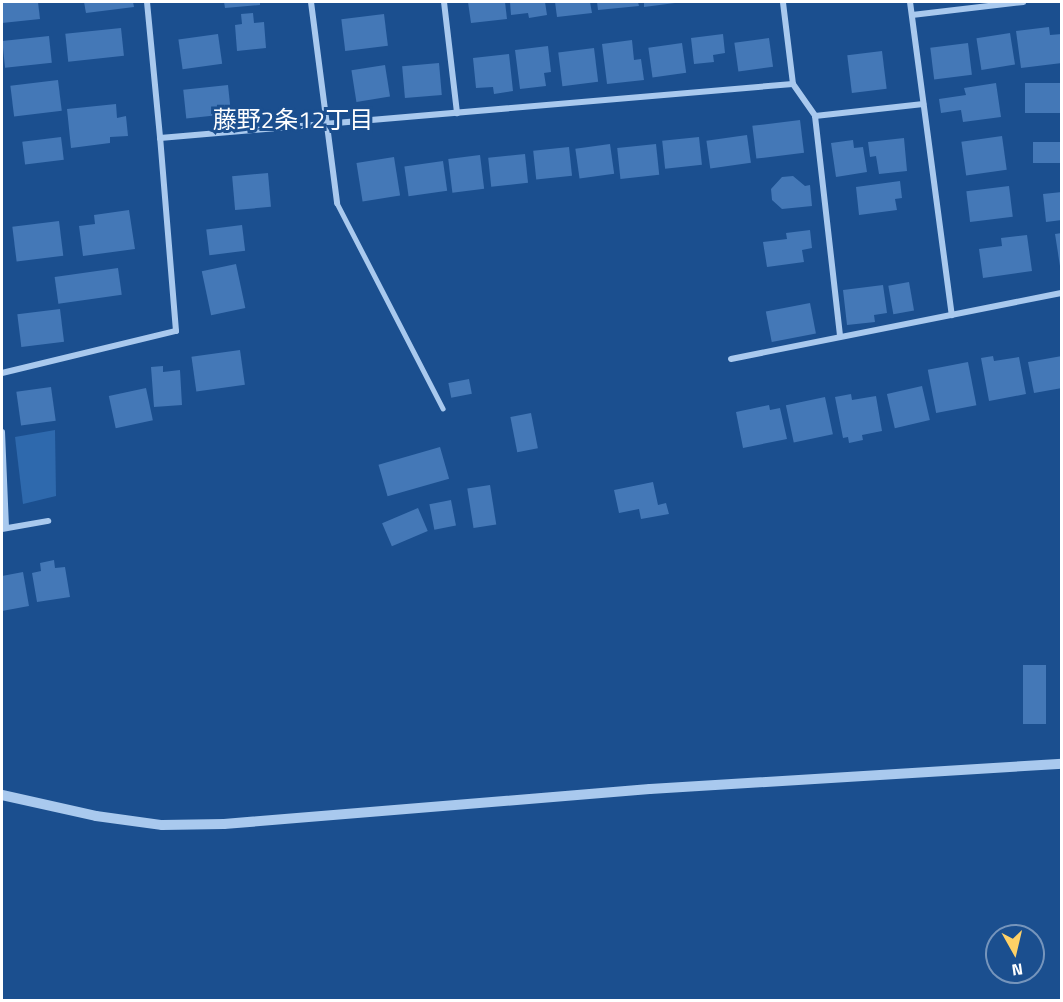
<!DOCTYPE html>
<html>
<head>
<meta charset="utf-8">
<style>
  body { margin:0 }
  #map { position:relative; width:1063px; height:1002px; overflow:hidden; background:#1b4f8f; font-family:"Titillium Web","Noto Sans JP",sans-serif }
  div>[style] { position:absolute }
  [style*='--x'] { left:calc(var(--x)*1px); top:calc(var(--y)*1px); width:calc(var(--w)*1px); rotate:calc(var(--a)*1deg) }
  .green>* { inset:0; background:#2e69ad }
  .building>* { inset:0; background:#4478b7; transform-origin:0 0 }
  .service>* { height:4.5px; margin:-2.25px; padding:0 2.25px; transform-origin:2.25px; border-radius:2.25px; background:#a9c9ee }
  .minor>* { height:6px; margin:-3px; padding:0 3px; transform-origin:3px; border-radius:3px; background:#a9c9ee }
  .tertiary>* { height:10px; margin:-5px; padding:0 5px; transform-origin:5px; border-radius:5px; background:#a9c9ee }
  span { translate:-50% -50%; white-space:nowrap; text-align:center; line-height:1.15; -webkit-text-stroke:6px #1b4f8f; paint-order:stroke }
  .neighbourhood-label { font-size:24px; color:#fff }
  .frame { position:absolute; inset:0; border:3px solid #fff; pointer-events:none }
  .north { position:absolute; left:985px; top:924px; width:60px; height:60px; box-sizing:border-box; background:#1b4f8f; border:2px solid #7695bc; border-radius:50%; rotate:172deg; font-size:16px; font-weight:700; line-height:24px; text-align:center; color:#fff }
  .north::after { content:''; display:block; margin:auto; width:21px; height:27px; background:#ffd166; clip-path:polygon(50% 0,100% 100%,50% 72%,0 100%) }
</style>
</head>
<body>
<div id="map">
  <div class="green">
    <i style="clip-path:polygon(55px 430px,56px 496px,23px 504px,15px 437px)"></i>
  </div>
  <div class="building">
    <i style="clip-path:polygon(2px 2px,38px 2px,40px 19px,2px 23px)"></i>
    <i style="clip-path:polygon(84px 2px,133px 2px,134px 7px,86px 13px)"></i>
    <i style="clip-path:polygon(224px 2px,260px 2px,260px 5px,225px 8px)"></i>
    <i style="clip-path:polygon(468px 2px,505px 2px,507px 19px,471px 23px)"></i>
    <i style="clip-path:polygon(510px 2px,545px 2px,547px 15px,529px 18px,528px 13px,511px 15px)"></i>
    <i style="clip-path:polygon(555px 2px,590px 2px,592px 13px,557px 17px)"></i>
    <i style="clip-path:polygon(597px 2px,638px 2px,639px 6px,598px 10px)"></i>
    <i style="clip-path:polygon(644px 2px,675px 2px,675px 3px,644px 7px)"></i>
    <i style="clip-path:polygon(253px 13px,254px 23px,264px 22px,266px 48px,237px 51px,235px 25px,242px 24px,241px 14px)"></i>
    <i style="left:384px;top:14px;width:32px;height:43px;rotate:83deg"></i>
    <i style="clip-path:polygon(1049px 27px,1050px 35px,1062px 34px,1062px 63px,1021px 68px,1016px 31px)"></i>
    <i style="left:121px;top:28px;width:28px;height:56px;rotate:84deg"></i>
    <i style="left:1010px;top:33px;width:32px;height:34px;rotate:81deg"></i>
    <i style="left:218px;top:34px;width:30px;height:40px;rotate:82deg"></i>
    <i style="clip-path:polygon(723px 34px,725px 53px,713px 55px,714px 62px,694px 64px,691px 38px)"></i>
    <i style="left:49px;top:36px;width:27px;height:47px;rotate:84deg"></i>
    <i style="left:769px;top:38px;width:29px;height:35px;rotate:82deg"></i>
    <i style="clip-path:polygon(632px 40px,634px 60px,641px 59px,644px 80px,607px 84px,602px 44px)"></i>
    <i style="left:682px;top:43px;width:30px;height:34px;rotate:82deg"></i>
    <i style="left:968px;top:43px;width:32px;height:38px;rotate:83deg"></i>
    <i style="clip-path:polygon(548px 46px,551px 72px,544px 73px,546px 86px,520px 89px,515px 50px)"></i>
    <i style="left:594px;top:48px;width:34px;height:36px;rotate:83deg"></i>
    <i style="left:882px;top:51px;width:38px;height:35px;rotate:83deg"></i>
    <i style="clip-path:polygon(509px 54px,513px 91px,494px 94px,493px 87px,476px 88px,473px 58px)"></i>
    <i style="left:439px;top:63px;width:32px;height:37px;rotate:85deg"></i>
    <i style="left:385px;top:65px;width:32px;height:34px;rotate:81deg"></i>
    <i style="left:58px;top:80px;width:31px;height:48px;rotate:83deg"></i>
    <i style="clip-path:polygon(996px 83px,1001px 117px,963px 122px,961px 110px,941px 113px,939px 99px,966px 95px,964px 88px)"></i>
    <i style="left:1062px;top:83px;width:30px;height:37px;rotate:90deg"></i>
    <i style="left:228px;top:85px;width:29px;height:45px;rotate:84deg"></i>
    <i style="clip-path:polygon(116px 104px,117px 118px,126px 116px,128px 136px,110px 137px,110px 143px,71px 148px,67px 109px)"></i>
    <i style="left:800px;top:120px;width:33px;height:48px;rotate:83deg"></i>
    <i style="left:747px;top:135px;width:28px;height:41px;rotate:82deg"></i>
    <i style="left:1002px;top:136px;width:34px;height:41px;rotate:82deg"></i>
    <i style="left:61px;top:137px;width:23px;height:39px;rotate:83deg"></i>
    <i style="left:699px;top:137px;width:28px;height:37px;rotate:84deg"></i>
    <i style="clip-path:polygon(904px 138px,907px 171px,879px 174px,876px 156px,870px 157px,868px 142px)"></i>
    <i style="clip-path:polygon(853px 140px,854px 148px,863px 147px,867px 172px,836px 177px,831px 143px)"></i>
    <i style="left:1062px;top:142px;width:21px;height:29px;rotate:90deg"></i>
    <i style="left:610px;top:144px;width:30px;height:35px;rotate:82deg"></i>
    <i style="left:656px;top:144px;width:31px;height:39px;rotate:84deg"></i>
    <i style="left:569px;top:147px;width:29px;height:36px;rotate:84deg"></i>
    <i style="left:525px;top:154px;width:29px;height:37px;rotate:84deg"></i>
    <i style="left:480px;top:155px;width:34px;height:32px;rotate:83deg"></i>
    <i style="left:394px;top:157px;width:39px;height:38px;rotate:81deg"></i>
    <i style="left:443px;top:161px;width:30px;height:39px;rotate:82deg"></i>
    <i style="left:268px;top:173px;width:34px;height:36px;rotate:85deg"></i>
    <i style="clip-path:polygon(793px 176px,805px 186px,810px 185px,812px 206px,782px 209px,772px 200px,771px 189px,782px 177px)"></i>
    <i style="clip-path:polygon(900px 181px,902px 198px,895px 199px,897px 210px,859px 215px,856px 187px)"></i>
    <i style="left:1009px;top:186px;width:31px;height:43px;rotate:83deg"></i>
    <i style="clip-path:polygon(1062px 192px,1062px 220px,1046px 222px,1043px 194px)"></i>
    <i style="clip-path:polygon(129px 210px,135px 249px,83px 256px,79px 226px,95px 224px,94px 215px)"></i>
    <i style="left:59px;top:221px;width:35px;height:47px;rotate:83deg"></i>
    <i style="left:242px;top:225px;width:26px;height:36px;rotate:83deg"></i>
    <i style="clip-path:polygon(810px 230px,812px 248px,802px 250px,804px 262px,767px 267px,763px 242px,787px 239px,786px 233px)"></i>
    <i style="clip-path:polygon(1062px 233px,1062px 266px,1060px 266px,1055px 234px)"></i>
    <i style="clip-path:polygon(1027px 235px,1032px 271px,983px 278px,979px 249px,1002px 246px,1001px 238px)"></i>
    <i style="left:236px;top:264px;width:45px;height:35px;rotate:78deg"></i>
    <i style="left:118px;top:268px;width:27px;height:64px;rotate:82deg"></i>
    <i style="left:909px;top:282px;width:29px;height:21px;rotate:80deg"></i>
    <i style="clip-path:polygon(883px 285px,887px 313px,874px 315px,875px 322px,847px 325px,843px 290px)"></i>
    <i style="left:810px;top:303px;width:31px;height:45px;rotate:79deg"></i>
    <i style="left:60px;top:309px;width:33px;height:43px;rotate:83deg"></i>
    <i style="left:240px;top:350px;width:35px;height:49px;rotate:82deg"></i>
    <i style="clip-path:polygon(993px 356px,994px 361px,1019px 357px,1026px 394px,989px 401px,981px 358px)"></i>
    <i style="clip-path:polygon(1062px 356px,1062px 388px,1034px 393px,1028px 362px)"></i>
    <i style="left:968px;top:362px;width:44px;height:41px;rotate:79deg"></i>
    <i style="clip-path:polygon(163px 366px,163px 372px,180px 370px,182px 405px,154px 407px,151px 367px)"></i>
    <i style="left:469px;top:379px;width:15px;height:21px;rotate:79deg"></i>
    <i style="left:922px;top:386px;width:35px;height:36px;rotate:77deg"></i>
    <i style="left:51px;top:387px;width:34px;height:35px;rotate:82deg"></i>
    <i style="left:146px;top:388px;width:33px;height:38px;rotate:78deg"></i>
    <i style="clip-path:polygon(851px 394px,852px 400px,876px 396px,882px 431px,862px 435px,863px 440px,849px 443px,848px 437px,843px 438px,835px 397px)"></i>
    <i style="left:825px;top:397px;width:38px;height:40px;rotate:78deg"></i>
    <i style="clip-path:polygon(769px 405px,770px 410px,780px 408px,787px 439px,743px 448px,736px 412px)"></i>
    <i style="left:531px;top:413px;width:36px;height:21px;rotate:79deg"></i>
    <i style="left:440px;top:447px;width:33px;height:64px;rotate:74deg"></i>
    <i style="clip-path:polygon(653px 482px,658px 505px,666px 503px,669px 514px,641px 519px,639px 509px,619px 513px,614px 490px)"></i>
    <i style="left:490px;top:485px;width:40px;height:23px;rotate:81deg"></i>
    <i style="left:451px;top:500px;width:26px;height:22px;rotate:79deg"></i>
    <i style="left:418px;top:508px;width:25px;height:39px;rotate:67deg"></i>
    <i style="clip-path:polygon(54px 560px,55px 568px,65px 567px,70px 597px,37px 602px,32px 573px,41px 571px,40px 563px)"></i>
    <i style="clip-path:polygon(23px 572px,29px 606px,2px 611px,2px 576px)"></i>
    <i style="left:1023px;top:665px;width:23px;height:59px"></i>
  </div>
  <div class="service">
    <i style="--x:337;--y:203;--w:231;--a:62.7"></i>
  </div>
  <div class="minor">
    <i style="--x:147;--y:2;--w:137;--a:84.5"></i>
    <i style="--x:160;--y:138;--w:635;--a:-4.88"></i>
    <i style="--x:793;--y:84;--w:83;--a:-97"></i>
    <i style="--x:311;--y:2;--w:203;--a:82.6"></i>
    <i style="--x:444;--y:2;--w:112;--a:83.3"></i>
    <i style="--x:910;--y:2;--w:316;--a:82.4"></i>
    <i style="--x:912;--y:15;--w:112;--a:-6.7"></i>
    <i style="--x:793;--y:84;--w:39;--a:55"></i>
    <i style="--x:815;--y:116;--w:222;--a:83.5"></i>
    <i style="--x:815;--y:116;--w:109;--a:-6.3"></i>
    <i style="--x:731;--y:359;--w:338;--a:-11.3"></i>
    <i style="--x:2;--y:373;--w:179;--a:-13.6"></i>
    <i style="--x:176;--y:331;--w:194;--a:-94.7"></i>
    <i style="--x:2;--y:432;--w:96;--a:87.6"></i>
    <i style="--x:2;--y:529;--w:47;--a:-9.9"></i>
  </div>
  <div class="tertiary">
    <i style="--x:2;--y:795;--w:96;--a:12.6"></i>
    <i style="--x:96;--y:816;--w:67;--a:7.8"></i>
    <i style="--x:162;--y:825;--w:62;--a:-0.9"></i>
    <i style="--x:224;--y:824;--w:427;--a:-4.7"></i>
    <i style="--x:650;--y:789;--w:413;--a:-3.5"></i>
  </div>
  <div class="neighbourhood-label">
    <span style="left:293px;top:120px">藤野2条12丁目</span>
  </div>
  <div class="frame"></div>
  <div class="north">N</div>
</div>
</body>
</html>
